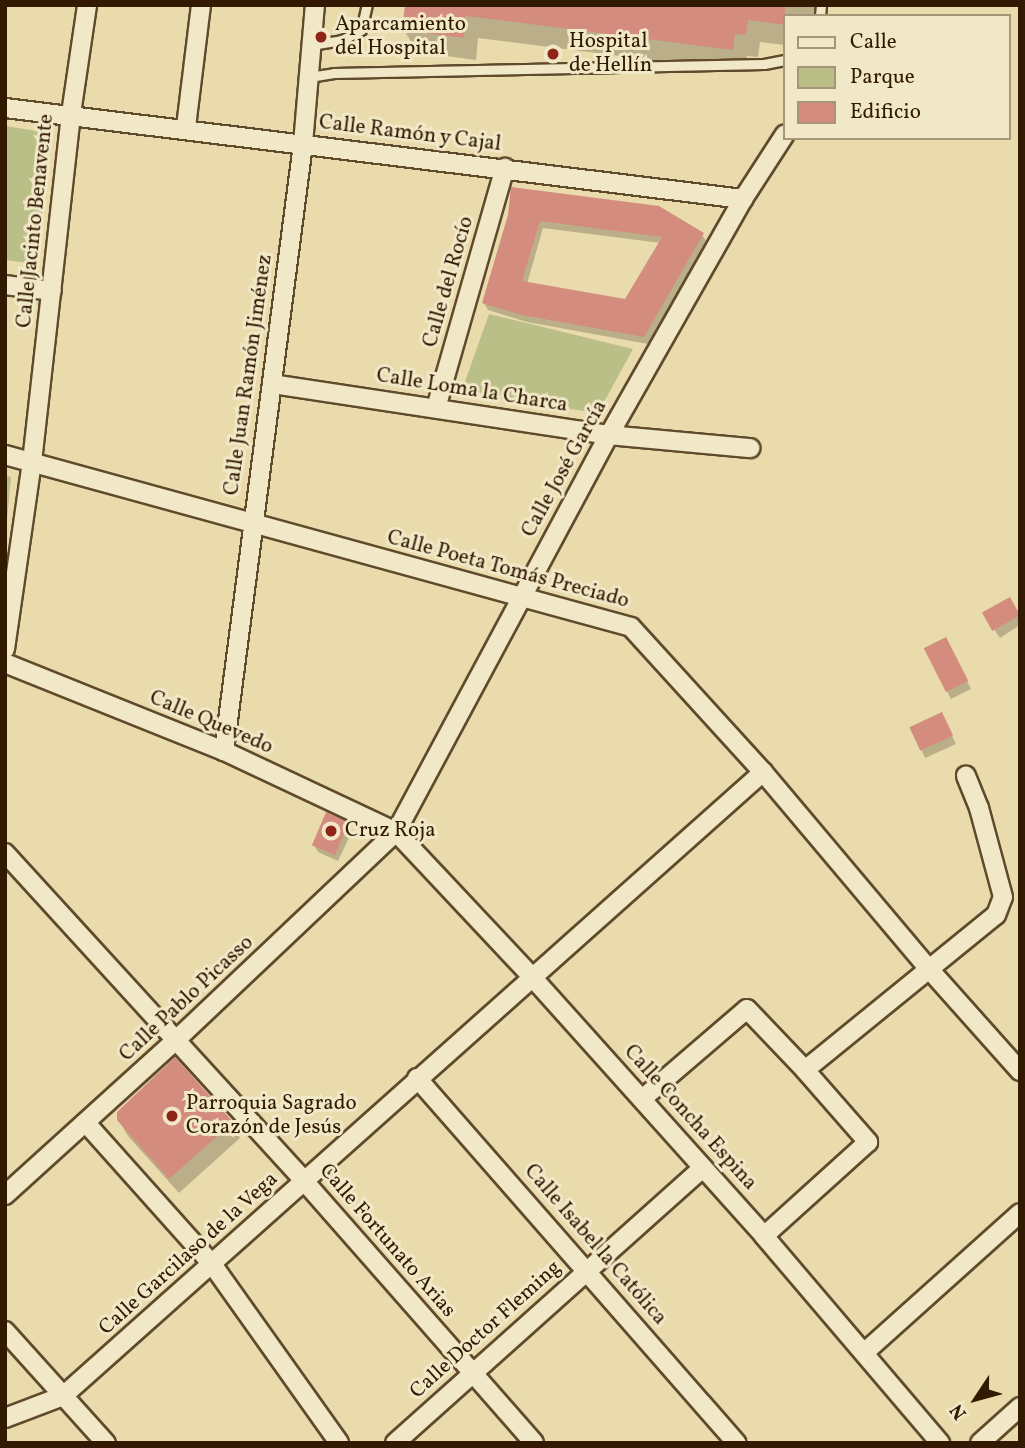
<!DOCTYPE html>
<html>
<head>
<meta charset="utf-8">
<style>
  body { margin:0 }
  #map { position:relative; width:1025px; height:1448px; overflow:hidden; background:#e9dbab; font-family:Vollkorn,serif }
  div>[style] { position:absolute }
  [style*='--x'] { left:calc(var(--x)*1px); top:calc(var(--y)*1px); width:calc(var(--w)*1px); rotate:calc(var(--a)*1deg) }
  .green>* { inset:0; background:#b9bf87 }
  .shadow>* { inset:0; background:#0003 }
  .building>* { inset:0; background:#d48c7e; transform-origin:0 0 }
  .roads { filter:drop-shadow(2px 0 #604a2c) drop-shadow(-2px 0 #604a2c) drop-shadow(0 2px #604a2c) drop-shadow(0 -2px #604a2c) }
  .lane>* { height:9px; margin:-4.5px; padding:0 4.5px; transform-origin:4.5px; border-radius:4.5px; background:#f1e8c8 }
  .street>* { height:18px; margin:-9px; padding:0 9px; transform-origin:9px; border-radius:9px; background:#f1e8c8 }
  .dots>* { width:19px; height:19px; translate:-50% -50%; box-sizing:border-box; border:4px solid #f1e8c8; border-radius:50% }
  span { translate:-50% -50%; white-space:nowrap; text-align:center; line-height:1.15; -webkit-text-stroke:6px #f1e8c8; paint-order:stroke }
  .poi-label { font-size:21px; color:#321902 }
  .left { translate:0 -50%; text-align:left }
  .street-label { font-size:21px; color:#321902 }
  .frame { position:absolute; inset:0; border:7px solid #321902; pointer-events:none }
  .legend { position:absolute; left:783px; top:14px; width:228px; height:126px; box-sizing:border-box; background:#f1e8c8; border:2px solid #a59579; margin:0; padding:9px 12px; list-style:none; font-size:21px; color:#321902 }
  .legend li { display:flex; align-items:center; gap:14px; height:35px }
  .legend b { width:35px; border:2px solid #a59579 }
  .north { position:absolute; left:941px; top:1364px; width:70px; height:70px; -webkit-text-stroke:5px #f1e8c8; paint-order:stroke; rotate:234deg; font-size:19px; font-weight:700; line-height:28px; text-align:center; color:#321902 }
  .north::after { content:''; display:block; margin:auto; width:24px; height:32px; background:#321902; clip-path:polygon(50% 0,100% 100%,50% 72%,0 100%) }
</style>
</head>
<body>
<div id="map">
  <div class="green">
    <i style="clip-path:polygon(5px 126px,50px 133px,37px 264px,5px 260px)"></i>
    <i style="clip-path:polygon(489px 314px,633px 349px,598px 413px,461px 393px)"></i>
    <i style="clip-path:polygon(5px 475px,11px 477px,5px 541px)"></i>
  </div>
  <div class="shadow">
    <i style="clip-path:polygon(407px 5px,825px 5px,824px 16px,785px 16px,785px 45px,760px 42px,758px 57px,747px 56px,746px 72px,478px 38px,476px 60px,417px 52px,404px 30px)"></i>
    <i style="clip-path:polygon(evenodd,509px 215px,702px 235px,707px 242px,648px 344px,527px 322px,488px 310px,484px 303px,509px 215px,543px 228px,661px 243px,626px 301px,527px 284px,543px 228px)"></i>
    <i style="clip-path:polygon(1009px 600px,1020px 616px,1020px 625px,1000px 638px,985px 616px)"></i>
    <i style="clip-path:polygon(950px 646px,971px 689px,951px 699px,926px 649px)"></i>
    <i style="clip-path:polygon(945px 721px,956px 744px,925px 758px,911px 727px)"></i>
    <i style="clip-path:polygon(348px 824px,352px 831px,338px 861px,318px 852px,314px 845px)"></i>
    <i style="clip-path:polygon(118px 1119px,231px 1123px,240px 1138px,179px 1193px,128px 1136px)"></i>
  </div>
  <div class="building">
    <i style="clip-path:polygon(405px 5px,785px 5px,785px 25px,748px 20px,746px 35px,735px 34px,733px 50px,466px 16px,464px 38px,402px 30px)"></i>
    <i style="clip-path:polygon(evenodd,511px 187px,659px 206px,704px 233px,644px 337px,522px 315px,482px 303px,508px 215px,511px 187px,540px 221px,662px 237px,625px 299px,522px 281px,540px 221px)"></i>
    <i style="left:1010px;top:597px;width:21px;height:32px;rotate:61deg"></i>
    <i style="left:946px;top:637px;width:49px;height:25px;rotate:63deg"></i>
    <i style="left:942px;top:712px;width:26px;height:36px;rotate:65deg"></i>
    <i style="left:326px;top:812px;width:25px;height:36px;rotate:23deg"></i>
    <i style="clip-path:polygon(175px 1057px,233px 1122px,169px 1179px,117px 1120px,117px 1112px)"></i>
  </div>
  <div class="roads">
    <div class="lane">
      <i style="--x:820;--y:16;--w:11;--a:-85"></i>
      <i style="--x:311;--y:45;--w:31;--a:-9"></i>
      <i style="--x:342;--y:40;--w:21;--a:-28"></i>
      <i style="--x:361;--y:30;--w:26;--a:-77"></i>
      <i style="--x:309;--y:77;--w:25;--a:-9"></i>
      <i style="--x:334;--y:73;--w:430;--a:-1.2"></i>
      <i style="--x:764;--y:64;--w:21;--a:-11"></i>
    </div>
    <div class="street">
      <i style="--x:5;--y:108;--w:744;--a:7.03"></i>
      <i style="--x:186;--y:127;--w:123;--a:-83"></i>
      <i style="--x:5;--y:285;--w:47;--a:7.3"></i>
      <i style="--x:272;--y:384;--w:341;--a:8.6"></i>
      <i style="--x:609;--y:435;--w:142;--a:5.3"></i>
      <i style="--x:436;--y:408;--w:250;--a:-74"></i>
      <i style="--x:5;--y:455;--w:649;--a:15.36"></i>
      <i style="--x:631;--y:627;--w:196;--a:47.7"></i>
      <i style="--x:763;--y:772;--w:258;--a:49.9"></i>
      <i style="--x:929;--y:969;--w:137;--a:48.3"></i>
      <i style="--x:5;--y:649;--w:189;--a:-81.8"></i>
      <i style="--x:32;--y:462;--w:350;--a:-83.6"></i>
      <i style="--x:71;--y:114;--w:110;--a:-81.6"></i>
      <i style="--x:5;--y:663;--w:236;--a:21.9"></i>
      <i style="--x:224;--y:751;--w:190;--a:25.2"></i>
      <i style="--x:396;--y:832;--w:199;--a:46.8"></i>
      <i style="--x:532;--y:977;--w:348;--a:48.1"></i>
      <i style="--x:764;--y:1236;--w:272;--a:49.6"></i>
      <i style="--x:224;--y:751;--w:612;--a:-82.58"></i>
      <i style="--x:303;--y:144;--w:140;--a:-85.1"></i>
      <i style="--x:5;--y:853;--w:445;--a:47.6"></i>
      <i style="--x:305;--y:1182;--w:347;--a:48.7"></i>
      <i style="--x:805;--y:1070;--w:246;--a:-39.1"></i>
      <i style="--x:996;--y:915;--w:19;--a:-69"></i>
      <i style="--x:1003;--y:897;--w:92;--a:-105.1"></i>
      <i style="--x:979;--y:808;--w:35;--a:-112"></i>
      <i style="--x:417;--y:1078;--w:485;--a:48.8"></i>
      <i style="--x:642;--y:1099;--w:138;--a:-40.6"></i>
      <i style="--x:747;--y:1009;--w:84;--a:46.4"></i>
      <i style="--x:805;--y:1070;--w:96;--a:48.8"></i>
      <i style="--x:868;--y:1142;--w:140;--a:137.9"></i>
      <i style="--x:86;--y:1123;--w:189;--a:48.2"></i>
      <i style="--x:212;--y:1264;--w:219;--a:54.6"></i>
      <i style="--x:5;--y:1195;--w:231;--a:-42.2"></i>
      <i style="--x:176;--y:1040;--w:303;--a:-43.4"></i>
      <i style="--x:396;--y:832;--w:451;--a:-61.8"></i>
      <i style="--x:609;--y:435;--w:271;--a:-60.4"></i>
      <i style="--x:743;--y:199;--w:77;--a:-57.1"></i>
      <i style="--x:5;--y:1331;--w:151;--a:48"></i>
      <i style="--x:865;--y:1352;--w:208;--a:-41.9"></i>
      <i style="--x:5;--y:1418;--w:62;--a:-20.8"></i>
      <i style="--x:63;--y:1396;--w:938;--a:-41.71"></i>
      <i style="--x:395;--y:1443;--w:413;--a:-41.8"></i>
      <i style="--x:980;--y:1443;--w:54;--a:-42"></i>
    </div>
  </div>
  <div class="dots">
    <i style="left:321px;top:37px;background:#8f2418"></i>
    <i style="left:553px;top:54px;background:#8f2418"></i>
    <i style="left:331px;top:831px;background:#8f2418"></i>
    <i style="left:172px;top:1116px;background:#8f2418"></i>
  </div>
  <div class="poi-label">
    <span class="left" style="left:335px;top:37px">Aparcamiento<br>del Hospital</span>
    <span class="left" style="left:569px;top:54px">Hospital<br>de Hellín</span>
    <span class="left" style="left:345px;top:831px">Cruz Roja</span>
    <span class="left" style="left:186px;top:1116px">Parroquia Sagrado<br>Corazón de Jesús</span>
  </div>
  <div class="street-label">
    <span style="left:410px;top:134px;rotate:7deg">Calle Ramón y Cajal</span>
    <span style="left:36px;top:221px;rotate:-84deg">Calle Jacinto Benavente</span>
    <span style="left:449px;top:282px;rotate:-74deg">Calle del Rocío</span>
    <span style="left:249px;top:375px;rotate:-82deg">Calle Juan Ramón Jiménez</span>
    <span style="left:472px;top:391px;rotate:9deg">Calle Loma la Charca</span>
    <span style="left:565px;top:469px;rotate:-61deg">Calle José García</span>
    <span style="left:508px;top:570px;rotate:15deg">Calle Poeta Tomás Preciado</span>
    <span style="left:211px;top:723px;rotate:23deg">Calle Quevedo</span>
    <span style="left:187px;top:999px;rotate:-43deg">Calle Pablo Picasso</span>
    <span style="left:690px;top:1118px;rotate:48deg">Calle Concha Espina</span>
    <span style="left:387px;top:1241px;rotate:49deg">Calle Fortunato Arias</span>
    <span style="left:595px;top:1245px;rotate:49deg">Calle Isabel la Católica</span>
    <span style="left:189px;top:1254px;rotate:-42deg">Calle Garcilaso de la Vega</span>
    <span style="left:486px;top:1330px;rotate:-42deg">Calle Doctor Fleming</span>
  </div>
  <div class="frame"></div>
  <ul class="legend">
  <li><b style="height:9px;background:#f1e8c8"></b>Calle</li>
  <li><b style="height:19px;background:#b9bf87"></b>Parque</li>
  <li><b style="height:19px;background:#d48c7e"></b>Edificio</li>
  </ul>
  <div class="north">N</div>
</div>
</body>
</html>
